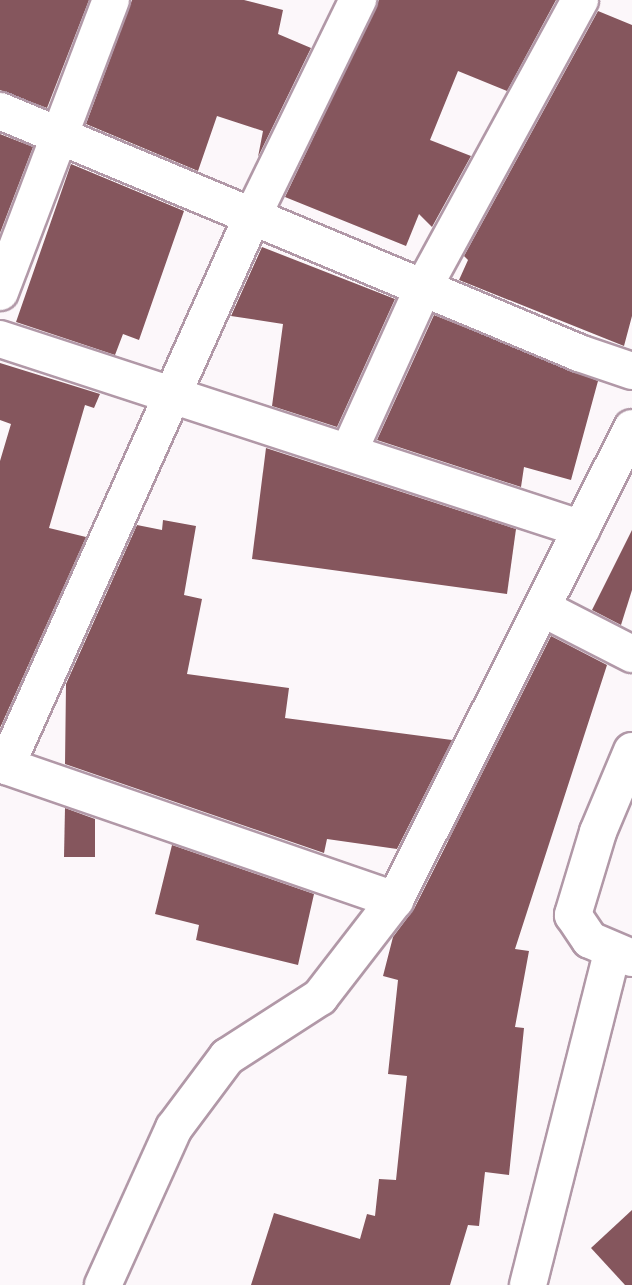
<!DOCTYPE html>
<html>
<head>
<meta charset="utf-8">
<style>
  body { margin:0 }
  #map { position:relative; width:632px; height:1285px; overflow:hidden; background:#fcf7fa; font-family:Jost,sans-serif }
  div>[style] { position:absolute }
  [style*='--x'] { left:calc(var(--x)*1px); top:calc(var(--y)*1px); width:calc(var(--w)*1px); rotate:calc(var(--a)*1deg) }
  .building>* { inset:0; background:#85565d }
  .roads { filter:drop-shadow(2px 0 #b198a7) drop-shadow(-2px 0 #b198a7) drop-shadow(0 2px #b198a7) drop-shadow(0 -2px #b198a7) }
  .minor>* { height:36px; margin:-18px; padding:0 18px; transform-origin:18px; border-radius:18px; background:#fff }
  span { translate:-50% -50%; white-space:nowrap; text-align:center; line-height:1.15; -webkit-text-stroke:8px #fcf7fa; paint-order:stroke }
</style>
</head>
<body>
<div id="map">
  <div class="building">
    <i style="clip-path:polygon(0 0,89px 0,47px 108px,0 90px)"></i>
    <i style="clip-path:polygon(132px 0,244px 0,283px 10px,278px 34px,311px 48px,258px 157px,263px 131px,217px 116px,198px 171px,86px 124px)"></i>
    <i style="clip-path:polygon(379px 0,556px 0,507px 91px,458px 71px,430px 140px,471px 156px,432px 227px,419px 214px,406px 246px,285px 197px)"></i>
    <i style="clip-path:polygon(598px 11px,632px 25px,632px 316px,624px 346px,459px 280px,468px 260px,464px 256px)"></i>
    <i style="clip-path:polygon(0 134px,33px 147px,0 233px)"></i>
    <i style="clip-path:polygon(71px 164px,184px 211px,139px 340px,123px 334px,115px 355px,16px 322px)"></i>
    <i style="clip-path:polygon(262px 247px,395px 299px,337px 427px,272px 406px,283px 324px,231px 316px)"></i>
    <i style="clip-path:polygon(434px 315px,598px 381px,571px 480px,524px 467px,521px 487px,377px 440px)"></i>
    <i style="clip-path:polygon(0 363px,100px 394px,94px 408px,85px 405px,49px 528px,86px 537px,0 728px,0 461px,11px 424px,0 420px)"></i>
    <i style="clip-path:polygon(266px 448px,516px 529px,507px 594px,252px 559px)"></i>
    <i style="clip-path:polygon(163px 520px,196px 526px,184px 595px,202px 599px,187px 674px,289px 688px,285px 718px,452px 740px,397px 849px,327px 839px,324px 853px,65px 764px,66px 684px,137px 525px,162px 530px)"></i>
    <i style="clip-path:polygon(632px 530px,632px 590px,621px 625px,592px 610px)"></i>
    <i style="clip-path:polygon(551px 636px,607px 665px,515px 949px,529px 951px,515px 1027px,524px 1028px,509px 1175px,485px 1172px,479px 1226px,468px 1225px,450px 1285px,251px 1285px,274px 1213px,360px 1239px,367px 1214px,375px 1216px,379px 1179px,396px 1180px,407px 1076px,388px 1074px,398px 980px,383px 976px,393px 937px,414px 909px)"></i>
    <i style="clip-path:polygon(65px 808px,95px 819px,95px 857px,64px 857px)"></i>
    <i style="clip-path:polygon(172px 845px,314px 894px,298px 965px,196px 940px,199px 925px,155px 914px)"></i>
    <i style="clip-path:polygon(632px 1210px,632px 1285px,625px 1285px,591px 1248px)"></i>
  </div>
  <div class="roads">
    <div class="minor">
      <i style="--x:0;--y:111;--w:628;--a:22.68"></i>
      <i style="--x:579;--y:353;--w:56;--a:18.8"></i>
      <i style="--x:0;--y:292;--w:312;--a:-69.2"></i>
      <i style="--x:0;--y:339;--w:612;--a:18.08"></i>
      <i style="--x:350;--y:449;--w:177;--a:-65.6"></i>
      <i style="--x:423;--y:288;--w:328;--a:-61.4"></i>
      <i style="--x:542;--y:608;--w:101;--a:27.1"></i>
      <i style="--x:632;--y:751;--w:88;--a:112.8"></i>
      <i style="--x:598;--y:832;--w:87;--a:106.8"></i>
      <i style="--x:573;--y:915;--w:30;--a:56"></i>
      <i style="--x:590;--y:940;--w:46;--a:23.2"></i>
      <i style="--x:0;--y:764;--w:418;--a:19"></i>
      <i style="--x:6;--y:766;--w:602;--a:-65.86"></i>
      <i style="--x:252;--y:217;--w:242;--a:-64"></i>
      <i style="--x:103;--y:1285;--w:172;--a:-65.7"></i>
      <i style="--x:174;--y:1128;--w:89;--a:-53.3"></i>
      <i style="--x:227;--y:1057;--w:111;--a:-32.8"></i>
      <i style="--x:320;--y:997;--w:123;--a:-52.3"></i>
      <i style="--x:395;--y:900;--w:528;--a:-63.34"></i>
      <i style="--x:528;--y:1285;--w:343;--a:-75.8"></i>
    </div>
  </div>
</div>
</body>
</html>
